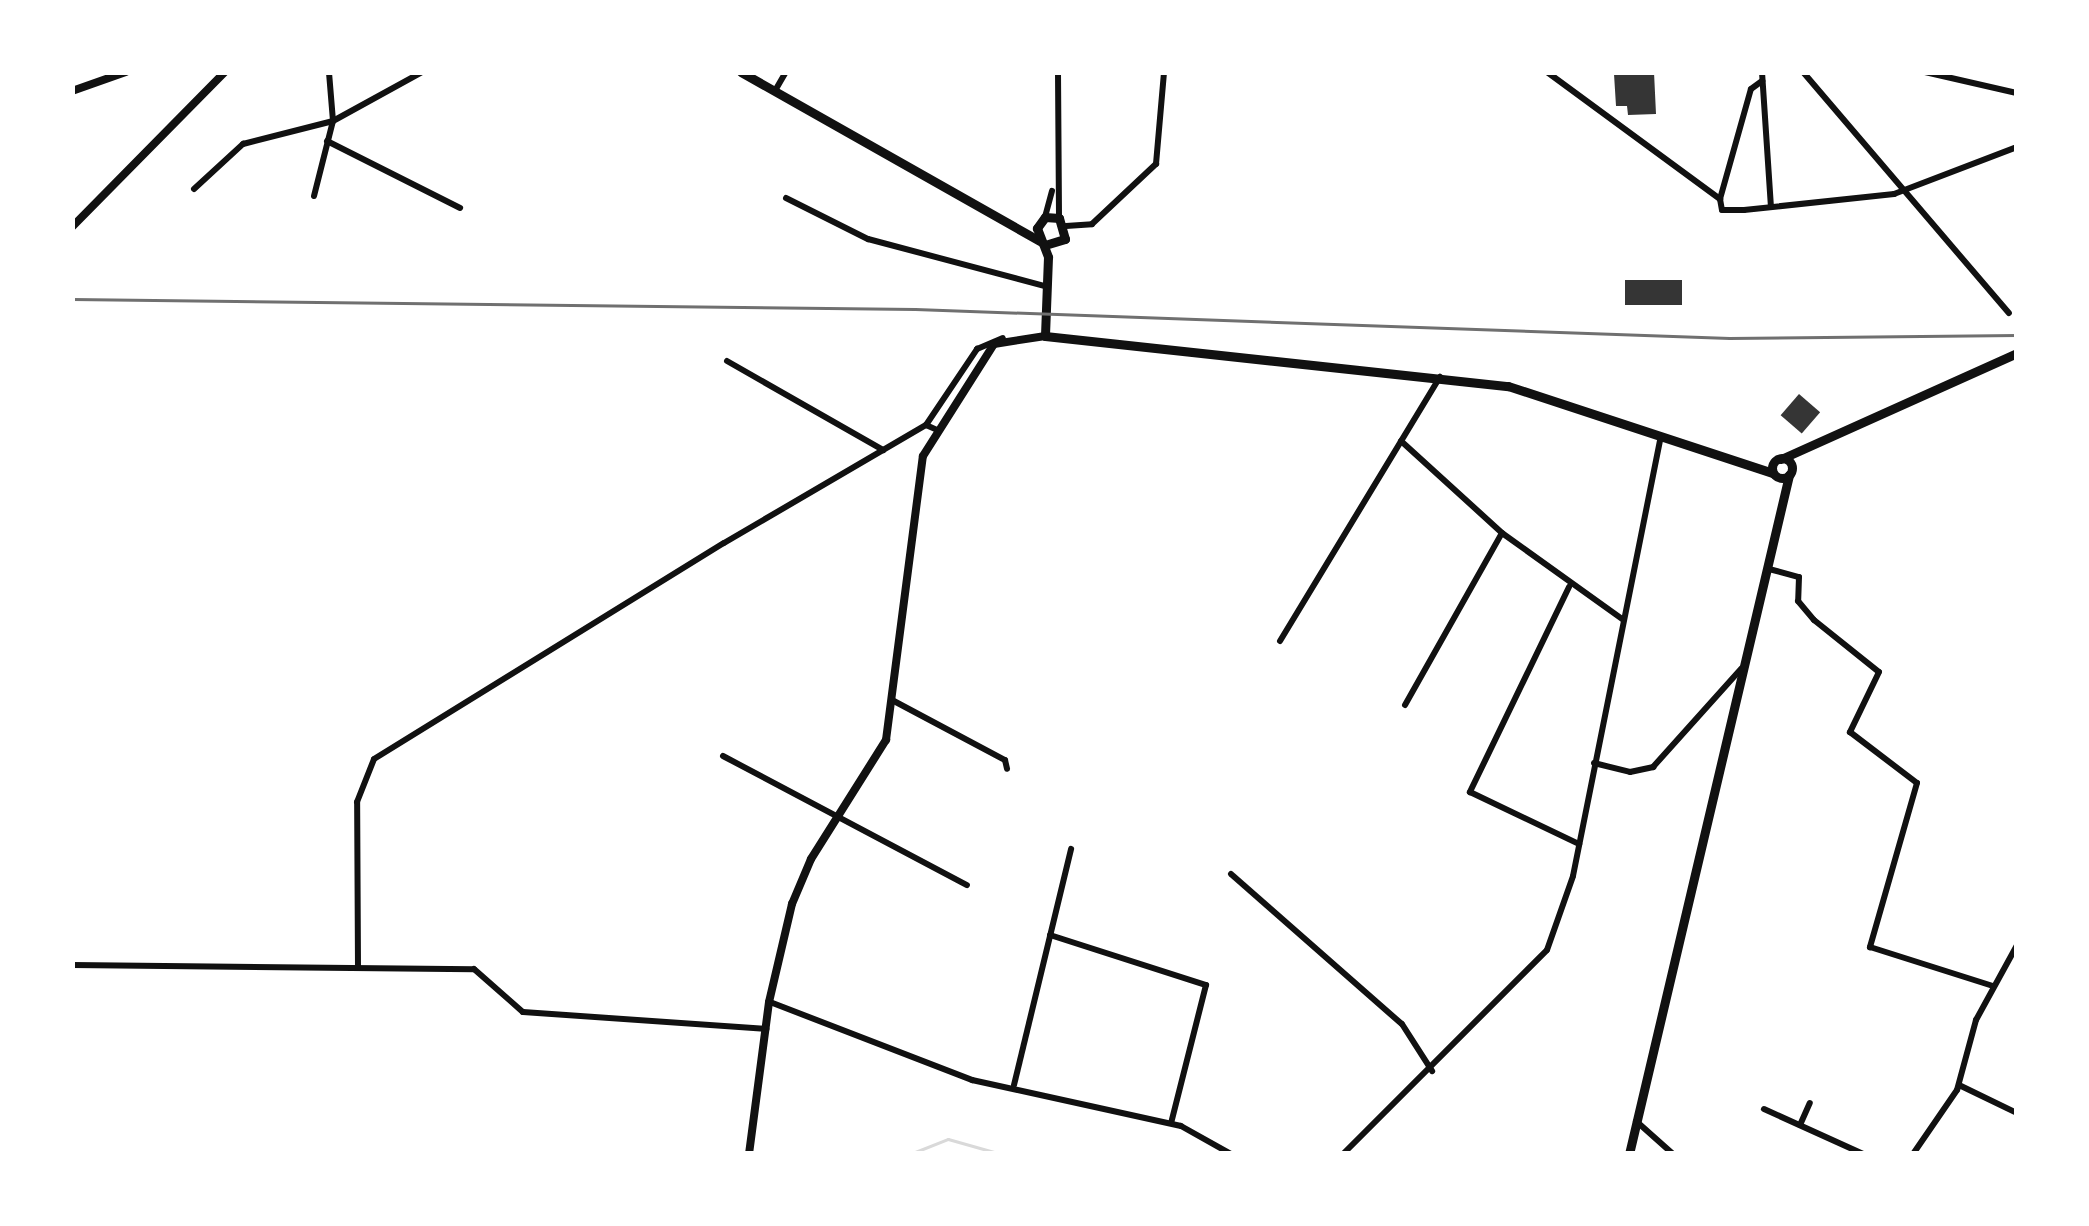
<!DOCTYPE html>
<html>
<head>
<meta charset="utf-8">
<style>
	body { margin:0 }
	#map { position:relative; width:2089px; height:1226px; overflow:hidden; background:#fff; font-family:"Varela Round",sans-serif }
	div>[style] { position:absolute }
	.stream>* { height:3px; margin:-1.5px; padding:0 1.5px; transform-origin:1.5px; border-radius:1.5px; background:#d9d9d9 }
	.building>* { inset:0; background:#353535; transform-origin:0 0 }
	.minor>* { height:6px; margin:-3px; padding:0 3px; transform-origin:3px; border-radius:3px; background:#111 }
	.tertiary>* { height:8px; margin:-4px; padding:0 4px; transform-origin:4px; border-radius:4px; background:#111 }
	.secondary>* { height:8px; margin:-4px; padding:0 4px; transform-origin:4px; border-radius:4px; background:#111 }
	.primary>* { height:9px; margin:-4.5px; padding:0 4.5px; transform-origin:4.5px; border-radius:4.5px; background:#111 }
	.primary>.ring { margin:-4.5px; padding:0; box-sizing:content-box; background:none; border:9px solid #111; border-radius:50% }
	.rail>* { height:3px; margin:-1.5px; padding:0 1.5px; transform-origin:1.5px; border-radius:1.5px; background:#707070 }
	span { translate:-50% -50%; white-space:nowrap; text-align:center; line-height:1.15; -webkit-text-stroke:12px #fff; paint-order:stroke }
	.frame { position:absolute; inset:0; border:75px solid #fff; pointer-events:none }
</style>
</head>
<body>
<div id="map">
	<div class="stream">
		<i style="left:910px;top:1154px;width:41px;rotate:-21.5deg"></i>
		<i style="left:948px;top:1139px;width:55px;rotate:15.8deg"></i>
	</div>
	<div class="building">
		<i style="clip-path:polygon(1654px 72px,1656px 114px,1628px 115px,1627px 106px,1616px 106px,1614px 74px)"></i>
		<i style="left:1625px;top:280px;width:57px;height:25px"></i>
		<i style="left:1799px;top:394px;width:28px;height:28px;rotate:41deg"></i>
	</div>
	<div class="minor">
		<i style="left:1058px;top:72px;width:146px;rotate:89.6deg"></i>
		<i style="left:1547px;top:72px;width:215px;rotate:36.3deg"></i>
		<i style="left:1762px;top:72px;width:134px;rotate:86.2deg"></i>
		<i style="left:1803px;top:72px;width:317px;rotate:49.5deg"></i>
		<i style="left:1925px;top:72px;width:94px;rotate:12.9deg"></i>
		<i style="left:776px;top:89px;width:20px;rotate:-60deg"></i>
		<i style="left:327px;top:141px;width:149px;rotate:26.7deg"></i>
		<i style="left:194px;top:189px;width:67px;rotate:-42.6deg"></i>
		<i style="left:243px;top:144px;width:93px;rotate:-14.3deg"></i>
		<i style="left:333px;top:121px;width:102px;rotate:-28.8deg"></i>
		<i style="left:314px;top:196px;width:77px;rotate:-75.8deg"></i>
		<i style="left:333px;top:121px;width:49px;rotate:-94.7deg"></i>
		<i style="left:786px;top:198px;width:92px;rotate:26.6deg"></i>
		<i style="left:868px;top:239px;width:186px;rotate:14.9deg"></i>
		<i style="left:1720px;top:199px;width:11px;rotate:80deg"></i>
		<i style="left:1722px;top:210px;width:22px"></i>
		<i style="left:1744px;top:210px;width:151px;rotate:-6.1deg"></i>
		<i style="left:1894px;top:194px;width:132px;rotate:-20.9deg"></i>
		<i style="left:1720px;top:199px;width:114px;rotate:-74.3deg"></i>
		<i style="left:1751px;top:89px;width:14px;rotate:-36deg"></i>
		<i style="left:1045px;top:217px;width:27px;rotate:-75deg"></i>
		<i style="left:1066px;top:226px;width:26px;rotate:-4deg"></i>
		<i style="left:1092px;top:224px;width:88px;rotate:-43.2deg"></i>
		<i style="left:1156px;top:164px;width:92px;rotate:-85deg"></i>
		<i style="left:727px;top:361px;width:180px;rotate:29.7deg"></i>
		<i style="left:926px;top:425px;width:92px;rotate:-56.1deg"></i>
		<i style="left:977px;top:349px;width:28px;rotate:-23deg"></i>
		<i style="left:1401px;top:441px;width:137px;rotate:42.3deg"></i>
		<i style="left:1502px;top:533px;width:148px;rotate:35.6deg"></i>
		<i style="left:1769px;top:569px;width:31px;rotate:15deg"></i>
		<i style="left:1799px;top:577px;width:24px;rotate:92deg"></i>
		<i style="left:1798px;top:601px;width:25px;rotate:50deg"></i>
		<i style="left:1814px;top:620px;width:83px;rotate:38.7deg"></i>
		<i style="left:1879px;top:672px;width:67px;rotate:115.8deg"></i>
		<i style="left:1850px;top:732px;width:84px;rotate:37.3deg"></i>
		<i style="left:1917px;top:783px;width:171px;rotate:106deg"></i>
		<i style="left:1870px;top:947px;width:129px;rotate:17.6deg"></i>
		<i style="left:1569px;top:587px;width:228px;rotate:115.8deg"></i>
		<i style="left:1470px;top:792px;width:121px;rotate:25.5deg"></i>
		<i style="left:1280px;top:641px;width:309px;rotate:-58.8deg"></i>
		<i style="left:892px;top:700px;width:128px;rotate:28deg"></i>
		<i style="left:1005px;top:760px;width:9px;rotate:77deg"></i>
		<i style="left:1405px;top:705px;width:197px;rotate:-60.6deg"></i>
		<i style="left:723px;top:756px;width:276px;rotate:27.9deg"></i>
		<i style="left:1594px;top:763px;width:37px;rotate:14deg"></i>
		<i style="left:1630px;top:772px;width:24px;rotate:-12deg"></i>
		<i style="left:1653px;top:767px;width:132px;rotate:-48.1deg"></i>
		<i style="left:1231px;top:874px;width:227px;rotate:41.3deg"></i>
		<i style="left:1402px;top:1024px;width:56px;rotate:57.4deg"></i>
		<i style="left:1050px;top:935px;width:164px;rotate:17.8deg"></i>
		<i style="left:1206px;top:985px;width:142px;rotate:104.2deg"></i>
		<i style="left:72px;top:965px;width:402px;rotate:0.6deg"></i>
		<i style="left:474px;top:969px;width:65px;rotate:41.3deg"></i>
		<i style="left:523px;top:1012px;width:244px;rotate:4deg"></i>
		<i style="left:358px;top:967px;width:165px;rotate:-90.3deg"></i>
		<i style="left:357px;top:802px;width:46px;rotate:-68.4deg"></i>
		<i style="left:374px;top:759px;width:411px;rotate:-31.7deg"></i>
		<i style="left:724px;top:543px;width:234px;rotate:-30.3deg"></i>
		<i style="left:926px;top:425px;width:12px;rotate:24deg"></i>
		<i style="left:770px;top:1002px;width:217px;rotate:21.1deg"></i>
		<i style="left:972px;top:1080px;width:214px;rotate:12.4deg"></i>
		<i style="left:1181px;top:1126px;width:57px;rotate:29.2deg"></i>
		<i style="left:1014px;top:1085px;width:243px;rotate:-76.4deg"></i>
		<i style="left:1959px;top:1085px;width:64px;rotate:25.8deg"></i>
		<i style="left:1764px;top:1109px;width:109px;rotate:24.4deg"></i>
		<i style="left:1636px;top:1121px;width:50px;rotate:41.7deg"></i>
		<i style="left:1800px;top:1125px;width:24px;rotate:-66deg"></i>
		<i style="left:1343px;top:1154px;width:288px;rotate:-45deg"></i>
		<i style="left:1547px;top:950px;width:78px;rotate:-70.6deg"></i>
		<i style="left:1573px;top:876px;width:449px;rotate:-78.7deg"></i>
		<i style="left:1913px;top:1154px;width:78px;rotate:-55.5deg"></i>
		<i style="left:1957px;top:1090px;width:73px;rotate:-74.8deg"></i>
		<i style="left:1976px;top:1020px;width:85px;rotate:-61.3deg"></i>
	</div>
	<div class="tertiary">
		<i style="left:72px;top:227px;width:218px;rotate:-45.4deg"></i>
		<i style="left:749px;top:1154px;width:153px;rotate:-82.5deg"></i>
		<i style="left:769px;top:1002px;width:101px;rotate:-76.8deg"></i>
		<i style="left:792px;top:904px;width:49px;rotate:-67.1deg"></i>
		<i style="left:811px;top:859px;width:141px;rotate:-57.8deg"></i>
		<i style="left:886px;top:740px;width:286px;rotate:-82.6deg"></i>
		<i style="left:923px;top:456px;width:133px;rotate:-57.6deg"></i>
		<i style="left:994px;top:344px;width:52px;rotate:-8.9deg"></i>
	</div>
	<div class="secondary">
		<i style="left:72px;top:91px;width:57px;rotate:-19.4deg"></i>
	</div>
	<div class="primary">
		<i style="left:741px;top:72px;width:345px;rotate:29.5deg"></i>
		<i style="left:1045px;top:245px;width:21px;rotate:-17deg"></i>
		<i style="left:1065px;top:239px;width:22px;rotate:-106deg"></i>
		<i style="left:1059px;top:218px;width:14px;rotate:-176deg"></i>
		<i style="left:1045px;top:217px;width:14px;rotate:126deg"></i>
		<i style="left:1037px;top:228px;width:31px;rotate:69deg"></i>
		<i style="left:1048px;top:257px;width:79px;rotate:92.2deg"></i>
		<i style="left:1045px;top:336px;width:466px;rotate:6.2deg"></i>
		<i style="left:1508px;top:386px;width:279px;rotate:18.2deg"></i>
		<i class="ring" style="left:1772px;top:458px;width:11px;height:11px"></i>
		<i style="left:1781px;top:459px;width:259px;rotate:-24.2deg"></i>
		<i style="left:1629px;top:1154px;width:698px;rotate:-76.74deg"></i>
	</div>
	<div class="rail">
		<i style="left:72px;top:299px;width:843px;rotate:0.68deg"></i>
		<i style="left:915px;top:309px;width:815px;rotate:2.04deg"></i>
		<i style="left:1729px;top:338px;width:288px;rotate:-0.6deg"></i>
	</div>
	<div class="frame"></div>
</div>
</body>
</html>
